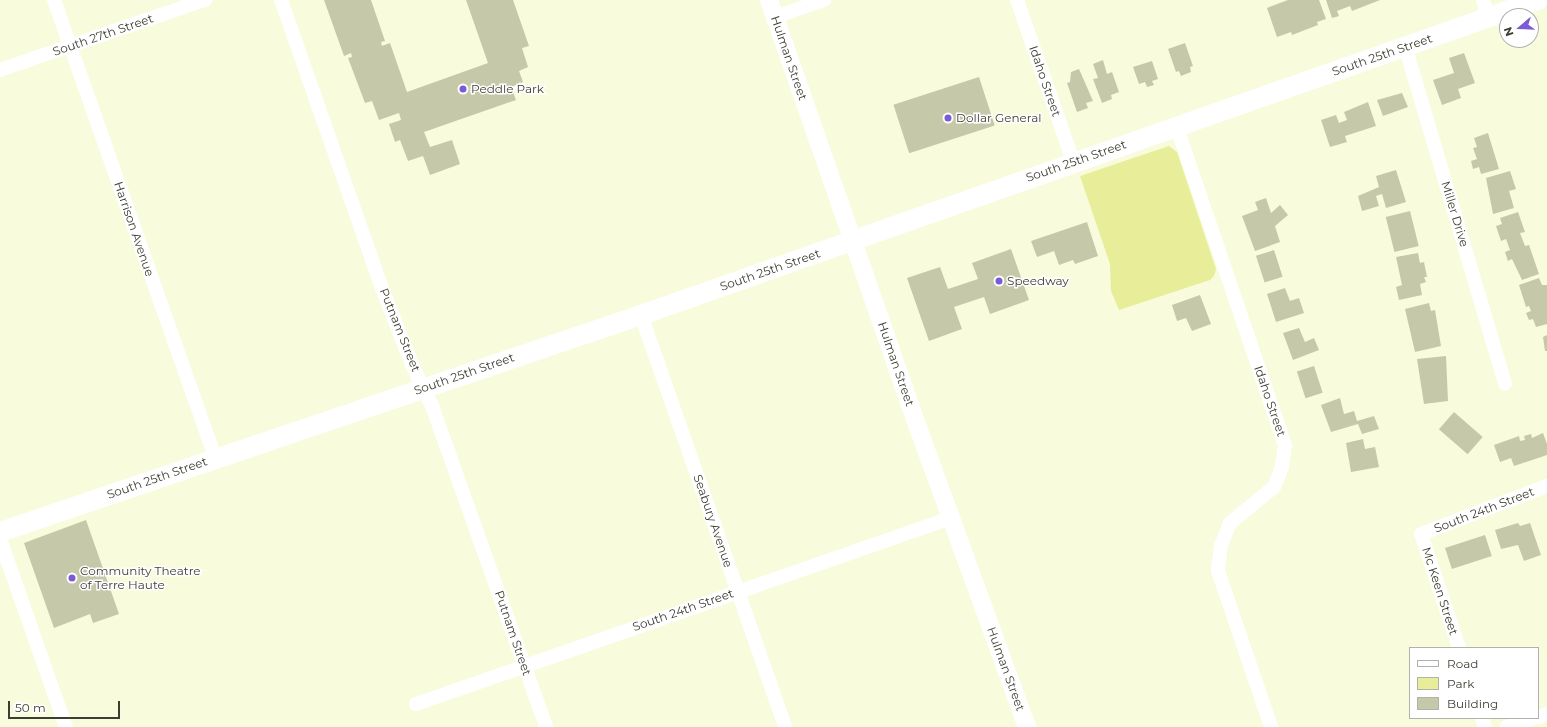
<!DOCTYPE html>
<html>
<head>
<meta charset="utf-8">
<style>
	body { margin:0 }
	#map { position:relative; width:1547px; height:727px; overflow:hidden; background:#f8fbdc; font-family:Montserrat,sans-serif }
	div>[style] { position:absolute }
	.green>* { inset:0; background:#e8ed9a }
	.building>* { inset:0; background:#c6c8aa; transform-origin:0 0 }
	.minor>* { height:14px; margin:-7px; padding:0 7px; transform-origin:7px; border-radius:7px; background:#fff }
	.tertiary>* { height:18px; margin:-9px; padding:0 9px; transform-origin:9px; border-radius:9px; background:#fff }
	.secondary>* { height:20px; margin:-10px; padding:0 10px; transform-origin:10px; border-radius:10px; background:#fff }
	.dots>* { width:11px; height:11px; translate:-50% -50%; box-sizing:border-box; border:2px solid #fff; border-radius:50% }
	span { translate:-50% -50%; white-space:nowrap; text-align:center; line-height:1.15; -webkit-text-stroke:3px #fff; paint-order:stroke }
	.street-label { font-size:12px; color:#3d3e32 }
	.poi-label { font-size:12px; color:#3d3e32 }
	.left { translate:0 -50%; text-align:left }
	.legend { position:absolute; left:1409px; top:647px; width:130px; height:72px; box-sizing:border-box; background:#fff; border:1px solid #b1b2ad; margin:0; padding:5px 7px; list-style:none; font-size:12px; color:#3d3e32 }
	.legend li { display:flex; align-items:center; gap:8px; height:20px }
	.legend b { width:20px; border:1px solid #b1b2ad }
	.north { position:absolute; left:1499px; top:8px; width:40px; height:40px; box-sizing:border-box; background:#fff; border:1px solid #b1b2ad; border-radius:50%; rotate:251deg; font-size:11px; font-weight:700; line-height:16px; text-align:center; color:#3d3e32 }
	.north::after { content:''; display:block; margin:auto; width:14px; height:18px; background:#7a5bd5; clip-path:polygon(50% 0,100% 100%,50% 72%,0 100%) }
	.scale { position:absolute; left:8px; top:701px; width:112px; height:18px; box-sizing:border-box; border:2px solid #3d3e32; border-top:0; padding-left:5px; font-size:12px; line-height:14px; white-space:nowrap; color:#3d3e32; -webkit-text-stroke:3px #fff; paint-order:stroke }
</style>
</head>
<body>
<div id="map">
	<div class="green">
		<i style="clip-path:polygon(1169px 146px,1177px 152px,1216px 269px,1214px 276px,1210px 280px,1119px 310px,1111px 291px,1110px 264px,1080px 176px)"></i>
	</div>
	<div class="building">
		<i style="clip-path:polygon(324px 0,371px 0,385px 41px,381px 42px,382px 46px,390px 43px,407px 92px,488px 63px,466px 0,513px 0,529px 46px,522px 48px,528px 67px,519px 71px,523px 82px,511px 87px,516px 100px,424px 132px,430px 147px,452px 140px,460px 164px,430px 175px,423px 156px,408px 161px,400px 140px,395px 142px,389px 124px,401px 120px,399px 113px,379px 120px,372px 101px,365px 103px,348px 58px,352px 57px,351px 53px,344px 56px)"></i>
		<i style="clip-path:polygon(1288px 0,1319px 0,1326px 19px,1317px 22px,1318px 25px,1292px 35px,1291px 32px,1277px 37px,1267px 8px)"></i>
		<i style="clip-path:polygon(1326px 0,1380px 0,1352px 11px,1350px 6px,1337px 11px,1339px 16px,1332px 18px)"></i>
		<i style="clip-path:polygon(1185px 43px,1193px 66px,1190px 67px,1191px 72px,1181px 76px,1179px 71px,1176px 72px,1168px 49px)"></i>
		<i style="clip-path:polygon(1464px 53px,1475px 83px,1458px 89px,1461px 98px,1442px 105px,1433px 80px,1454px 73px,1449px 58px)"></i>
		<i style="clip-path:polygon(1103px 60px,1107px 74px,1112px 72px,1119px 92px,1111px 95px,1112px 99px,1102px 103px,1093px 79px,1098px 78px,1093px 64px)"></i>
		<i style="clip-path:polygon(1152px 61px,1158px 79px,1152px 81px,1154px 85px,1147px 87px,1145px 82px,1139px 84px,1133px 67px)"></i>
		<i style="clip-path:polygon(1079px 69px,1093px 101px,1086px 103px,1088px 108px,1077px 112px,1067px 83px,1070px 82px,1071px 72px)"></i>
		<i style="left:979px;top:77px;width:51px;height:90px;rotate:72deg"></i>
		<i style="clip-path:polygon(1402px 93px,1408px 107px,1383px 116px,1377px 100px)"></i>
		<i style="clip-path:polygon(1368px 102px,1376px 126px,1345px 136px,1347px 142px,1330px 147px,1321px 120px,1336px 115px,1339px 123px,1347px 120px,1344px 112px)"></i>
		<i style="clip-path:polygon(1488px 133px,1499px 169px,1481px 174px,1479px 167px,1473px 169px,1471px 161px,1477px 159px,1473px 148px,1477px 147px,1474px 138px)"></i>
		<i style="clip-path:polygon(1396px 170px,1406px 202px,1386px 208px,1382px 194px,1376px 196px,1379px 206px,1362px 211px,1358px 196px,1379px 187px,1376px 176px)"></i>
		<i style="clip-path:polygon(1510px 171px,1516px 189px,1509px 191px,1514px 208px,1493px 214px,1486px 178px)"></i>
		<i style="clip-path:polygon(1266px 198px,1271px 213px,1280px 205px,1288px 215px,1275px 226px,1280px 242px,1255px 251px,1242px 216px,1258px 210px,1255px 202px)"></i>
		<i style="left:1410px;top:211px;width:36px;height:25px;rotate:76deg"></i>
		<i style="clip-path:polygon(1518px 212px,1525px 232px,1520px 233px,1525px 246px,1529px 245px,1539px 274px,1522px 280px,1512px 259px,1508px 261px,1505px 252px,1510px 250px,1506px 239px,1501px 241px,1496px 226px,1502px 224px,1500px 218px)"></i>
		<i style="clip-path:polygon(1087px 222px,1098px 256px,1075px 264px,1073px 260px,1059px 265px,1054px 251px,1037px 257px,1031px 241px)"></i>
		<i style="clip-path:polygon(1011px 249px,1029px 300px,990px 314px,984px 297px,954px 307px,962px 329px,929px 341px,907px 278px,940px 267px,948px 289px,978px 279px,972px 263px)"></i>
		<i style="left:1274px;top:250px;width:28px;height:19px;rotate:72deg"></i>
		<i style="clip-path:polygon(1418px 253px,1420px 263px,1424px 262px,1427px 277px,1424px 277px,1426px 282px,1420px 284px,1422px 295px,1399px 300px,1396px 287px,1402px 285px,1396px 257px)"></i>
		<i style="clip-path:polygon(1539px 278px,1542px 285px,1547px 285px,1547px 324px,1536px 327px,1533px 319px,1529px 320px,1526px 313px,1531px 311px,1529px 306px,1526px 307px,1519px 285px)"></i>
		<i style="clip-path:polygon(1285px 288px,1290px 301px,1299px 298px,1304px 313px,1276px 322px,1267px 294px)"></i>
		<i style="clip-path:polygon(1200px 295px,1211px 324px,1192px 331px,1186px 318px,1177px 321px,1172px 305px)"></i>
		<i style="clip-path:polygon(1429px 303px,1431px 311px,1435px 310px,1441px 346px,1415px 352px,1405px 309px)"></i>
		<i style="clip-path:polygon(1299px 328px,1305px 342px,1314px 338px,1319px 350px,1293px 360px,1283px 333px)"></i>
		<i style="clip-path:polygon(1547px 335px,1547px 351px,1545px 351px,1543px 337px)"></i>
		<i style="clip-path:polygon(1446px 356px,1448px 401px,1424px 404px,1417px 359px)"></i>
		<i style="left:1314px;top:366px;width:28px;height:18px;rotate:72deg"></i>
		<i style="clip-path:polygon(1340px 398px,1344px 414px,1354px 411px,1357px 421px,1374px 416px,1379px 429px,1362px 434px,1358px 424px,1331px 432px,1321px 405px)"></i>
		<i style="left:1454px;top:412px;width:38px;height:23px;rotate:41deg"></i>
		<i style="clip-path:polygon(1543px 433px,1547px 444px,1547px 455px,1514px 466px,1511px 458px,1500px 462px,1494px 445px,1519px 436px,1520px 441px,1525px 440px,1524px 436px,1531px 434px,1532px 438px)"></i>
		<i style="clip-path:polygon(1363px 439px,1365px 449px,1375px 447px,1379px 467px,1351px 472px,1346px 443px)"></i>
		<i style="clip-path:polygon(86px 520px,119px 614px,93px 623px,90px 614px,54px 628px,24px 543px)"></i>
		<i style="clip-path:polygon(1518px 523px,1520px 526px,1530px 523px,1541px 555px,1524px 561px,1518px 545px,1501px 549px,1495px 530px)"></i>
		<i style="left:1485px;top:535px;width:22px;height:42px;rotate:72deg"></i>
	</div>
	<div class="minor">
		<i style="left:54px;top:0;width:485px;rotate:70.6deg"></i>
		<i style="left:281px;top:0;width:303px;rotate:70.7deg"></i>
		<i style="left:381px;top:286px;width:87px;rotate:68.4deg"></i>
		<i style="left:413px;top:367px;width:43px;rotate:64deg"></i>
		<i style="left:432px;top:406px;width:341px;rotate:70.4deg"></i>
		<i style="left:1017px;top:0;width:170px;rotate:70.8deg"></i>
		<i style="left:1483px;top:0;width:19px;rotate:72deg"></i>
		<i style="left:775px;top:17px;width:52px;rotate:-19.1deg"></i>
		<i style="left:1405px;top:46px;width:352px;rotate:73.5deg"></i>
		<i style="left:0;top:70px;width:217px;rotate:-18.9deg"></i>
		<i style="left:1177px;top:128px;width:335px;rotate:71.2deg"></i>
		<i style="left:1285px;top:445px;width:22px;rotate:98deg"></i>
		<i style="left:1282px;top:467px;width:22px;rotate:112deg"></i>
		<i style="left:1274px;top:487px;width:57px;rotate:140.7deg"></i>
		<i style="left:1230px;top:523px;width:24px;rotate:112deg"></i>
		<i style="left:1221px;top:545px;width:26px;rotate:97deg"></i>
		<i style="left:1218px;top:571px;width:165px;rotate:71.2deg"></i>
		<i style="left:641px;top:315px;width:436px;rotate:70.7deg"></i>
		<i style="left:0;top:539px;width:199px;rotate:70.7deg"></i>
		<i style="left:1459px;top:648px;width:120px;rotate:-108.4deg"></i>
		<i style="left:1421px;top:534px;width:135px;rotate:-20.9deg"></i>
		<i style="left:416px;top:704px;width:566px;rotate:-19.17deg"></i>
		<i style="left:1538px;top:717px;width:9px;rotate:-18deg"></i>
		<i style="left:1482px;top:718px;width:9px;rotate:72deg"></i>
		<i style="left:1507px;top:727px;width:28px;rotate:-18deg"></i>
	</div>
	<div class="tertiary">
		<i style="left:769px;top:0;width:447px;rotate:70.8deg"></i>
		<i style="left:916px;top:422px;width:325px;rotate:70deg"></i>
	</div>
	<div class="secondary">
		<i style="left:0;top:532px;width:677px;rotate:-18.7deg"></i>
		<i style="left:641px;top:315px;width:951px;rotate:-19.35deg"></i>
	</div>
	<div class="dots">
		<i style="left:463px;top:89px;background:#7a5bd5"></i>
		<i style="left:948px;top:118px;background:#7a5bd5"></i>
		<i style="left:999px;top:281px;background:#7a5bd5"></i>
		<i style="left:72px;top:578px;background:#7a5bd5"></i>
	</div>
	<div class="street-label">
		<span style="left:103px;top:35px;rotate:-19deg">South 27th Street</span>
		<span style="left:1382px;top:55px;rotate:-19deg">South 25th Street</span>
		<span style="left:789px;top:58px;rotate:71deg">Hulman Street</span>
		<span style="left:1045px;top:81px;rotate:71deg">Idaho Street</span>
		<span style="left:1076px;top:161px;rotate:-19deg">South 25th Street</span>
		<span style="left:1455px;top:214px;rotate:73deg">Miller Drive</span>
		<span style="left:134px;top:229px;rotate:71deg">Harrison Avenue</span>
		<span style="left:770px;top:270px;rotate:-19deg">South 25th Street</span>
		<span style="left:400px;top:330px;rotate:68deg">Putnam Street</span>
		<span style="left:896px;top:364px;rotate:71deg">Hulman Street</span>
		<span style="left:464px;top:374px;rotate:-19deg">South 25th Street</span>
		<span style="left:1270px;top:401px;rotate:71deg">Idaho Street</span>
		<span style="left:157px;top:478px;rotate:-19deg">South 25th Street</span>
		<span style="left:1484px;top:510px;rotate:-21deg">South 24th Street</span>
		<span style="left:713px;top:521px;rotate:71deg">Seabury Avenue</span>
		<span style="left:1440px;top:591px;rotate:72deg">Mc Keen Street</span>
		<span style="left:683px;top:610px;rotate:-19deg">South 24th Street</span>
		<span style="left:513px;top:633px;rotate:71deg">Putnam Street</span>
		<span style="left:1006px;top:669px;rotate:70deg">Hulman Street</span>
	</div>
	<div class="poi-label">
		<span class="left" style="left:471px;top:89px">Peddle Park</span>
		<span class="left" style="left:956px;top:118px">Dollar General</span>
		<span class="left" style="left:1007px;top:281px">Speedway</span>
		<span class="left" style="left:80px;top:578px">Community Theatre<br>of Terre Haute</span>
	</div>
	<ul class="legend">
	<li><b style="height:5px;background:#fff"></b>Road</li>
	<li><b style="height:11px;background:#e8ed9a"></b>Park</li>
	<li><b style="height:11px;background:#c6c8aa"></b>Building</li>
	</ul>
	<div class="north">N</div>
	<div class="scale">50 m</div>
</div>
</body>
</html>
